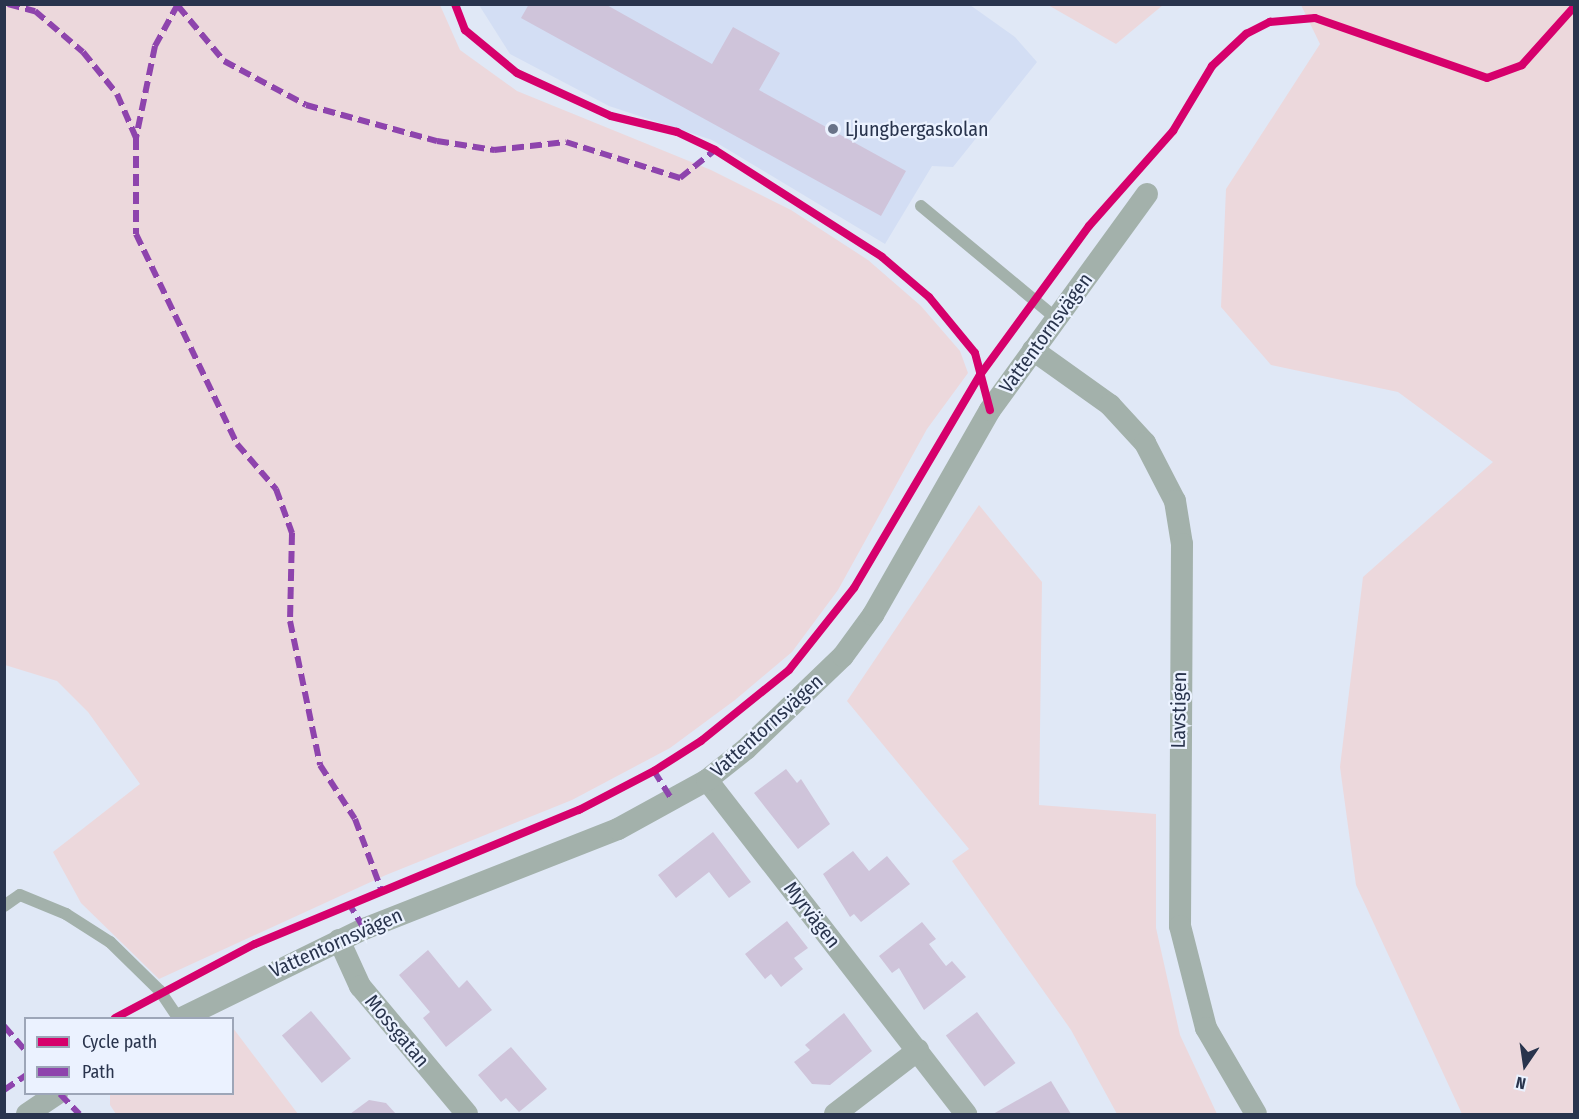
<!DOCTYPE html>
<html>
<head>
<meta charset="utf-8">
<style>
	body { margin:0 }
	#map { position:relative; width:1579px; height:1119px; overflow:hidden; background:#e0e8f6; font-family:"Fira Sans Condensed",sans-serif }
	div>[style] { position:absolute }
	.built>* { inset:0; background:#d3def4 }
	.green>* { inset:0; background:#ecd8dc }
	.building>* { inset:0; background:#cfc4da; transform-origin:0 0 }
	.service>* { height:12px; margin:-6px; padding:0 6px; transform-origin:6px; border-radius:6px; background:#a3b1ab }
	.minor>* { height:22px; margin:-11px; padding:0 11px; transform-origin:11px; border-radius:11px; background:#a3b1ab }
	.quiet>* { height:6px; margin-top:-3px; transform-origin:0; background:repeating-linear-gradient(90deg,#8e44ad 0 12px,transparent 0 18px) }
	.cycleway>* { height:8px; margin:-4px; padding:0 4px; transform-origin:4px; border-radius:4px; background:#d6006c }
	.dots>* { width:16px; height:16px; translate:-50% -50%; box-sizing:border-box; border:3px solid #ebf2ff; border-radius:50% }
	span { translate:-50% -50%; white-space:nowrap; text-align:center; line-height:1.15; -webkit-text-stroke:4.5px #ebf2ff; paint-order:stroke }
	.poi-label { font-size:20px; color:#29344d }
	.left { translate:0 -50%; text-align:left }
	.street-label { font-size:20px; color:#29344d }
	.frame { position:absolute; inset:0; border:6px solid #29344d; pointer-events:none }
	.legend { position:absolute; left:24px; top:1017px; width:210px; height:78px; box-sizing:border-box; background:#ebf2ff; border:2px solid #9da6b8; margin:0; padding:8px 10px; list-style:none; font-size:18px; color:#29344d }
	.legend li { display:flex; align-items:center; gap:12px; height:30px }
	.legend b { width:30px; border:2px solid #9da6b8 }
	.north { position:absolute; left:1495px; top:1035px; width:60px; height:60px; -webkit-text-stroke:4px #ebf2ff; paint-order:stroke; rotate:193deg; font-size:16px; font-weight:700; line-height:24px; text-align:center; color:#29344d }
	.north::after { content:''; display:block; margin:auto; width:21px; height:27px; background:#29344d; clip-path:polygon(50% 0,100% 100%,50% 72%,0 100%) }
</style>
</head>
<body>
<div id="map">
	<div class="built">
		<i style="clip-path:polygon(479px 5px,970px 5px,1015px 37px,1037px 62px,953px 167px,932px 166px,885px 244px,712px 140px,609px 106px,510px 54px)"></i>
	</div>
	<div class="green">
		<i style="clip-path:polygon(4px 5px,440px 5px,460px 50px,517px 91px,711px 170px,791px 210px,868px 260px,921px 306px,960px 351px,968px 373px,927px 429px,838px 590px,792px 652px,735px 700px,670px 748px,572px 800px,386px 875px,159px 979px,81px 903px,53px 852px,140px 784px,88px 712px,57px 681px,5px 665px)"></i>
		<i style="clip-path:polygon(1048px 5px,1163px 5px,1116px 44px)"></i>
		<i style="clip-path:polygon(1301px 5px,1574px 5px,1574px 1114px,1462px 1114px,1356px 885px,1340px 767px,1363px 577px,1493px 462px,1398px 392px,1271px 365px,1221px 307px,1226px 189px,1320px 44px)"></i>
		<i style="clip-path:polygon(979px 505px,1042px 582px,1039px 805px,1156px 814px,1156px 928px,1180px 1035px,1217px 1114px,1117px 1114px,1071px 1030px,952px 861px,969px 849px,847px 701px)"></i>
		<i style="clip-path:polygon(233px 1028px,298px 1114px,116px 1114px,110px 1105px,110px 1094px,232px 1094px)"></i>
	</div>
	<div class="building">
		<i style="clip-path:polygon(529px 4px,605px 4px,712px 64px,733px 27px,780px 53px,759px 90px,906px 171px,881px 216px,521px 18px)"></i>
		<i style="clip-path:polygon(786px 769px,797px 783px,801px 779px,830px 824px,798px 849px,754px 793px)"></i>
		<i style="clip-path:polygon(713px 832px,751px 882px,729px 898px,709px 872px,676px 898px,658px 875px)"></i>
		<i style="clip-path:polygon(853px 851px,869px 871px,887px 856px,910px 884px,861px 922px,854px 914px,850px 917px,823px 874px)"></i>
		<i style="clip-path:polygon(787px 921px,808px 948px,794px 958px,803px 969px,781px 987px,771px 974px,765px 979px,745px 954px)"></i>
		<i style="clip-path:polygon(922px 922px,936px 939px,929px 944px,946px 966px,952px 961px,966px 977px,924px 1010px,899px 968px,892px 973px,879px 956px)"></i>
		<i style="clip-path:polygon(428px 950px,459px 988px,467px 980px,492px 1010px,446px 1047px,423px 1018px,430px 1012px,399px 975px)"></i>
		<i style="left:311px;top:1011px;width:62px;height:38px;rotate:50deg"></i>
		<i style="left:977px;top:1012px;width:64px;height:39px;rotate:53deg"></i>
		<i style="clip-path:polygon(844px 1013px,872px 1051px,830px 1085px,812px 1084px,794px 1062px,810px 1050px,805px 1045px)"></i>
		<i style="clip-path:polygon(511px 1047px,547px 1089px,519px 1112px,506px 1098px,501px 1102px,478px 1075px)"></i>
		<i style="clip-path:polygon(1051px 1081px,1071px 1114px,993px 1114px)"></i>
		<i style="clip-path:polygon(369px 1100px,386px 1103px,396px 1114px,350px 1114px)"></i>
	</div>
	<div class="service">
		<i style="left:921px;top:206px;width:175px;rotate:39.7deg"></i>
		<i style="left:4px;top:906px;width:19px;rotate:-35deg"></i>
		<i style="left:20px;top:895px;width:50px;rotate:22.4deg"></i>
		<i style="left:66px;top:914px;width:52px;rotate:32.5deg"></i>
		<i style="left:110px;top:942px;width:70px;rotate:44.4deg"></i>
		<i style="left:160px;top:991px;width:32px;rotate:56deg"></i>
	</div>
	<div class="minor">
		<i style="left:1033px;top:350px;width:95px;rotate:35.5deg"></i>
		<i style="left:1110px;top:405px;width:52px;rotate:47.4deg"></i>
		<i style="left:1145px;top:443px;width:65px;rotate:62.7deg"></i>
		<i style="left:1175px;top:501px;width:44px;rotate:80.8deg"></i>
		<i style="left:1182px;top:544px;width:382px;rotate:90.3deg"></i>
		<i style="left:1180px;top:926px;width:105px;rotate:75.7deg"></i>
		<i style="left:1206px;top:1028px;width:99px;rotate:59.8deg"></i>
		<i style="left:707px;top:780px;width:423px;rotate:52.2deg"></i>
		<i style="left:339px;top:940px;width:51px;rotate:65.5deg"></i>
		<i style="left:360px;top:986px;width:167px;rotate:50.1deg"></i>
		<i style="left:182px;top:1018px;width:203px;rotate:-26.1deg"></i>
		<i style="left:364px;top:929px;width:273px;rotate:-21.5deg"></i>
		<i style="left:618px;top:829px;width:102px;rotate:-28.8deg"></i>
		<i style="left:707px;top:780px;width:50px;rotate:-38.5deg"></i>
		<i style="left:746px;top:749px;width:134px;rotate:-43.8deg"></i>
		<i style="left:843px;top:656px;width:51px;rotate:-53.8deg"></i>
		<i style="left:873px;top:615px;width:236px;rotate:-60.3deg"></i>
		<i style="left:990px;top:410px;width:267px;rotate:-54deg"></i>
		<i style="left:27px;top:1114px;width:36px;rotate:-34deg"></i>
		<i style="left:835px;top:1114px;width:105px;rotate:-37.6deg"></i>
	</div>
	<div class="quiet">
		<i style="left:8px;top:4px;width:28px;rotate:15deg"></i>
		<i style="left:35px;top:11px;width:63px;rotate:40.5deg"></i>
		<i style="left:83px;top:52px;width:54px;rotate:51deg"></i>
		<i style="left:117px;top:94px;width:48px;rotate:66.6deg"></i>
		<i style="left:178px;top:4px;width:48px;rotate:118.7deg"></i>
		<i style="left:155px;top:46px;width:94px;rotate:101.7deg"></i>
		<i style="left:136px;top:138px;width:96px;rotate:90deg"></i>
		<i style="left:136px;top:234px;width:233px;rotate:64.3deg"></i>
		<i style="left:237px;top:444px;width:60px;rotate:49.1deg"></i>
		<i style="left:276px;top:489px;width:47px;rotate:70deg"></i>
		<i style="left:292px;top:533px;width:88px;rotate:91.3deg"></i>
		<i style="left:290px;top:621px;width:147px;rotate:78.2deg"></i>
		<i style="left:320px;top:765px;width:64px;rotate:57.1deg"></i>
		<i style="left:355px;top:819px;width:75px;rotate:69.6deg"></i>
		<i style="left:178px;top:6px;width:72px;rotate:50.1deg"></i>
		<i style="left:224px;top:61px;width:93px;rotate:28.2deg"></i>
		<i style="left:306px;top:105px;width:136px;rotate:15.4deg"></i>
		<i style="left:437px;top:141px;width:58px;rotate:9deg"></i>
		<i style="left:494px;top:150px;width:72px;rotate:-6.3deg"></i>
		<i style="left:566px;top:142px;width:120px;rotate:17.5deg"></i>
		<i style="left:680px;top:178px;width:45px;rotate:-38.7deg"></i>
		<i style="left:654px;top:771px;width:34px;rotate:58deg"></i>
		<i style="left:348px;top:902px;width:31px;rotate:59deg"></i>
		<i style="left:4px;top:1026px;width:33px;rotate:49deg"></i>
		<i style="left:4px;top:1090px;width:27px;rotate:-34deg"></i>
		<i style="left:60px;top:1094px;width:28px;rotate:46deg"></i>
	</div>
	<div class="cycleway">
		<i style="left:455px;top:4px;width:28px;rotate:69deg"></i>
		<i style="left:465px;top:30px;width:67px;rotate:39.6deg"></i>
		<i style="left:517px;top:73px;width:103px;rotate:24.6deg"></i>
		<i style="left:611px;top:116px;width:68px;rotate:13.6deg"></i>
		<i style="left:677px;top:132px;width:42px;rotate:25.3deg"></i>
		<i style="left:715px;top:150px;width:198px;rotate:32.6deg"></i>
		<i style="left:882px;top:257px;width:62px;rotate:40.4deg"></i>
		<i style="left:929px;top:297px;width:72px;rotate:50.6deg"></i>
		<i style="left:975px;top:353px;width:59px;rotate:75.3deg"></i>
		<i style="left:115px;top:1018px;width:158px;rotate:-27.9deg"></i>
		<i style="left:255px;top:944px;width:351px;rotate:-22.5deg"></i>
		<i style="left:579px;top:810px;width:85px;rotate:-27.5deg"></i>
		<i style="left:654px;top:771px;width:56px;rotate:-32.6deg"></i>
		<i style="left:701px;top:741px;width:113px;rotate:-38.9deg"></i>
		<i style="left:789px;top:670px;width:105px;rotate:-51.6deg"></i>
		<i style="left:854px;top:588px;width:247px;rotate:-59.4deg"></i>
		<i style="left:980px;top:375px;width:185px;rotate:-53.8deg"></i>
		<i style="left:1089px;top:226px;width:127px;rotate:-48.5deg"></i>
		<i style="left:1173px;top:131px;width:76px;rotate:-59deg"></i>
		<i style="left:1212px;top:66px;width:47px;rotate:-43.3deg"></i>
		<i style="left:1246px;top:34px;width:27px;rotate:-27deg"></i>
		<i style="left:1270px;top:22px;width:45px;rotate:-5.1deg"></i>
		<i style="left:1315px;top:18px;width:182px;rotate:19.2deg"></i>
		<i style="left:1487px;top:78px;width:37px;rotate:-20deg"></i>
		<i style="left:1522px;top:65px;width:78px;rotate:-48.1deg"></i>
	</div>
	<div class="dots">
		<i style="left:833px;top:129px;background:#697388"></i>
	</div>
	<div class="poi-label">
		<span class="left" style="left:845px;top:129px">Ljungbergaskolan</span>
	</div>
	<div class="street-label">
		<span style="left:1046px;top:333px;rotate:-54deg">Vattentornsvägen</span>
		<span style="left:1179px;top:710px;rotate:-89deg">Lavstigen</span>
		<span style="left:767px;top:726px;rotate:-42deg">Vattentornsvägen</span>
		<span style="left:812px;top:915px;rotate:52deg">Myrvägen</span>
		<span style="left:336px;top:943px;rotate:-24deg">Vattentornsvägen</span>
		<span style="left:397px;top:1031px;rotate:50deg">Mossgatan</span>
	</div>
	<div class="frame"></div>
	<ul class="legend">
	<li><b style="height:8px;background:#d6006c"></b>Cycle path</li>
	<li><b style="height:8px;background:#8e44ad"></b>Path</li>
	</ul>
	<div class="north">N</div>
</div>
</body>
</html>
